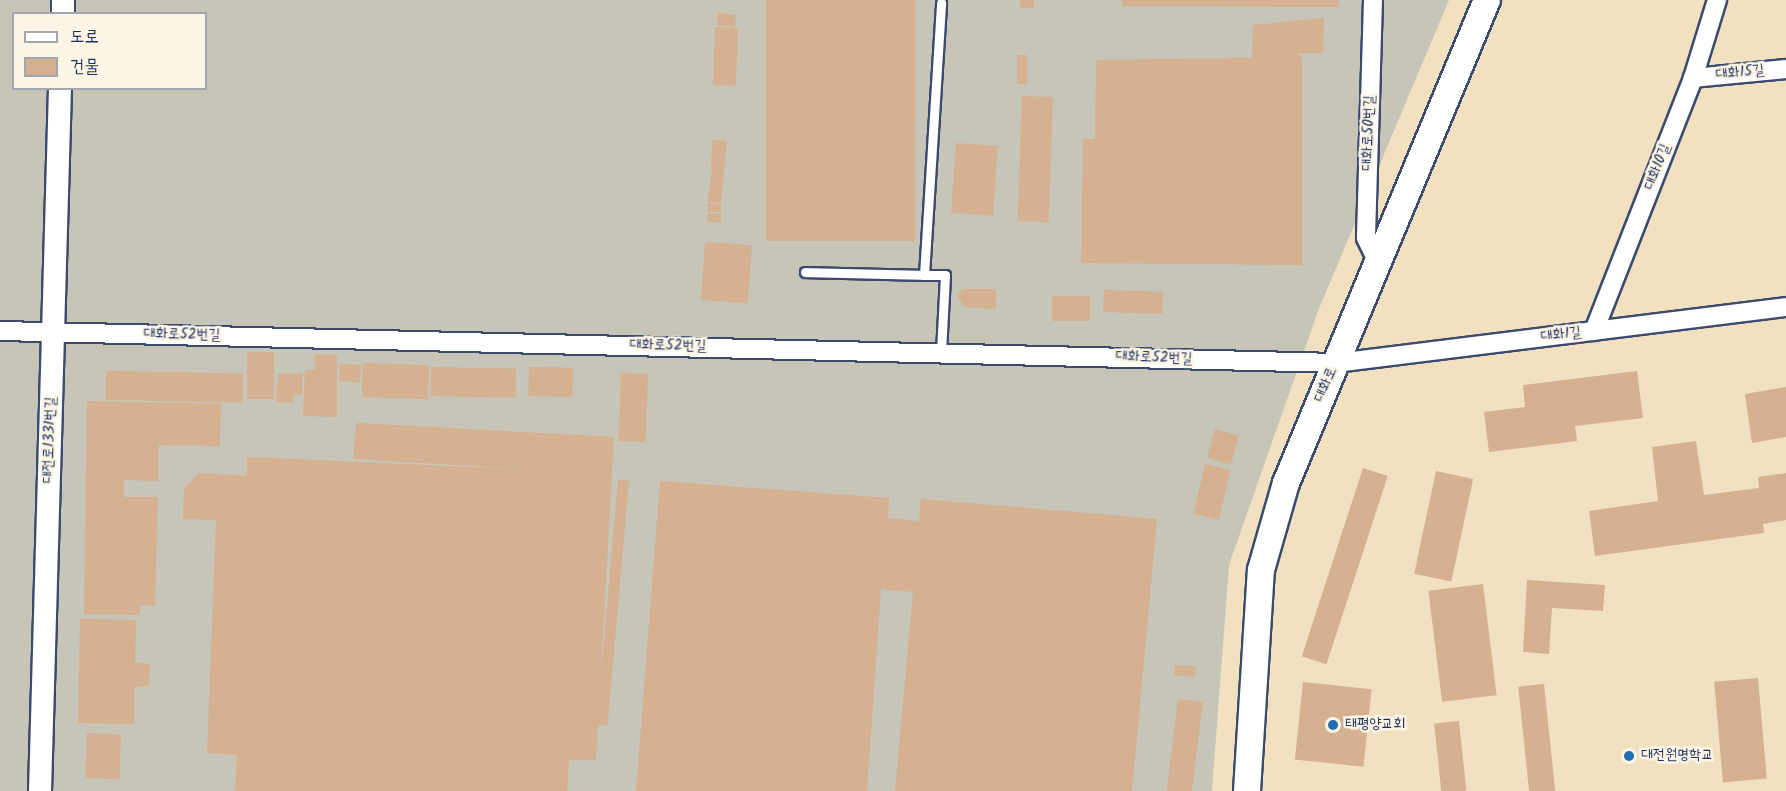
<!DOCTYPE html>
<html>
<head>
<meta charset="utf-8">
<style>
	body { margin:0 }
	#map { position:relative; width:1786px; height:791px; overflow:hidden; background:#f1e1c1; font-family:Kalam,"Poor Story",sans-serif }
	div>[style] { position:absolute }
	.industrial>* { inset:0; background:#c6c5b8 }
	.building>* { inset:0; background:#d5b091; transform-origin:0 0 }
	.roads { filter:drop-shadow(2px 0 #3b4a6d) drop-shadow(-2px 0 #3b4a6d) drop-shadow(0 2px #3b4a6d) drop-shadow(0 -2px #3b4a6d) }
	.service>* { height:9px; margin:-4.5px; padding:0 4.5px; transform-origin:4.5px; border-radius:4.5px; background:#fff }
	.minor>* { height:18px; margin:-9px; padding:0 9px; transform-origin:9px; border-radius:9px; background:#fff }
	.tertiary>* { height:22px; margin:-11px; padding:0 11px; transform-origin:11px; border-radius:11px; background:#fff }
	.secondary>* { height:26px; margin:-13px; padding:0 13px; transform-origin:13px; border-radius:13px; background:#fff }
	.dots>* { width:16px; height:16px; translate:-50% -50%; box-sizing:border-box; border:3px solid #fcf5e5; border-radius:50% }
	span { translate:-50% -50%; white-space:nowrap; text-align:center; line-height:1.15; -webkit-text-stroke:5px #fcf5e5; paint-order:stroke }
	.street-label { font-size:15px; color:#1b2f5e }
	.poi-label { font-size:15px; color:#1b2f5e }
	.left { translate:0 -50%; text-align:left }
	.legend { position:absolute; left:12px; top:12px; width:195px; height:78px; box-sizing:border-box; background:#fcf5e5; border:2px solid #a2a6af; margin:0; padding:8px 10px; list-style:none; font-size:18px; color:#1b2f5e }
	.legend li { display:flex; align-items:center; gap:12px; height:30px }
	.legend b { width:30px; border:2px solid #a2a6af }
</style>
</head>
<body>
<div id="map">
	<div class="industrial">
		<i style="clip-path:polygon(evenodd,0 0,1449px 0,1318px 311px,1229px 565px,1212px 791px,0 791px,0 0,14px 14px,206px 14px,206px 88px,14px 88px,14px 14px)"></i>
	</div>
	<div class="building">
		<i style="left:766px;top:0;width:149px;height:241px"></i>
		<i style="left:1020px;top:0;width:14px;height:8px"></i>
		<i style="clip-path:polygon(1122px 0,1339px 0,1339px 7px,1122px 6px)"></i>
		<i style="left:718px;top:13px;width:18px;height:12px;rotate:6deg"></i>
		<i style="clip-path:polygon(1324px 18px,1323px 53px,1297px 53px,1302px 58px,1302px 265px,1081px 263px,1083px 139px,1095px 139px,1096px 60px,1252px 58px,1253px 25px)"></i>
		<i style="left:715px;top:27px;width:23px;height:58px;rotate:2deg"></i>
		<i style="left:1017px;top:55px;width:10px;height:29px"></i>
		<i style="left:1022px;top:96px;width:31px;height:125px;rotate:2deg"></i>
		<i style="clip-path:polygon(712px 140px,727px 141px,721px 203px,707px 202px,712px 173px,720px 174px,711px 172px)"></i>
		<i style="left:956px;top:143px;width:42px;height:70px;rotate:4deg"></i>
		<i style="clip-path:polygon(708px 203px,721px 204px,721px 212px,707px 212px)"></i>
		<i style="clip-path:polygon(708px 213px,721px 214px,721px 222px,707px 222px)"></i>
		<i style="left:705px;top:242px;width:47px;height:58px;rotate:4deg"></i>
		<i style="clip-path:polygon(962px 289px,996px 289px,996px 309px,965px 307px,957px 297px)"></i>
		<i style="left:1104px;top:290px;width:59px;height:22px;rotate:2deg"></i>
		<i style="left:1052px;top:296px;width:38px;height:25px"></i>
		<i style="left:247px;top:352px;width:27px;height:47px"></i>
		<i style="clip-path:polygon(315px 354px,337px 355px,337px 417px,303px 416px,305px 370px,315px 370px)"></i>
		<i style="left:363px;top:363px;width:66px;height:34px;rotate:2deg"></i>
		<i style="left:340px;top:364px;width:21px;height:17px;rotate:3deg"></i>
		<i style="left:431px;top:367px;width:85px;height:29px;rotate:1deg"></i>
		<i style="left:529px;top:367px;width:44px;height:29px;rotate:1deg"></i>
		<i style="left:106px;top:371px;width:137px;height:29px;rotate:1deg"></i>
		<i style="clip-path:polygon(1637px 371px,1643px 418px,1575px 426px,1577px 441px,1489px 452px,1484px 412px,1525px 407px,1523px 385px)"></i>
		<i style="clip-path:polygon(303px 373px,302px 395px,293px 395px,293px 403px,276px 402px,278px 374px)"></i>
		<i style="left:621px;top:373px;width:27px;height:68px;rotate:2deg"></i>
		<i style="clip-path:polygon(1786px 387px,1786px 437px,1752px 443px,1745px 394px)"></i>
		<i style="clip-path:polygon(87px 401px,221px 404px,220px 446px,159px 445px,158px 481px,124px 480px,124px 497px,158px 497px,155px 606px,140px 605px,140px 615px,84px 614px)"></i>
		<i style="clip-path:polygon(356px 423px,614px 437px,596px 760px,569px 760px,567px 791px,235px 791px,237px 755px,207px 753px,216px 520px,183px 519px,184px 490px,198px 473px,247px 476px,247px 457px,541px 470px,353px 459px)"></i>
		<i style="left:1215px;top:429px;width:25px;height:30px;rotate:16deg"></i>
		<i style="clip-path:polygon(1696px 441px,1704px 495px,1759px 488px,1758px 477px,1786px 473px,1786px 520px,1763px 524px,1764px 533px,1595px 556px,1589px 511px,1658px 501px,1652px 447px)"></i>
		<i style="left:1205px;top:464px;width:26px;height:51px;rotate:13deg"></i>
		<i style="left:1363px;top:468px;width:26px;height:198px;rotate:18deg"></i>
		<i style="left:1436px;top:471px;width:38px;height:105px;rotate:12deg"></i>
		<i style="left:618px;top:480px;width:11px;height:246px;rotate:5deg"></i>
		<i style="clip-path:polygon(660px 481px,889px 498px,888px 518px,919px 521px,921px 499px,1157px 519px,1132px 791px,895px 791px,913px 592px,881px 589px,867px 791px,636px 791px)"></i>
		<i style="clip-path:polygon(1527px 580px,1605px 585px,1603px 611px,1552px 608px,1549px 654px,1523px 652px)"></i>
		<i style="left:1483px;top:584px;width:112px;height:55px;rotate:83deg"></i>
		<i style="clip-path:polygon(80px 619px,136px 620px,135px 663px,150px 664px,149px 686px,135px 686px,134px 724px,78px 723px)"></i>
		<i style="left:1175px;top:665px;width:21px;height:10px;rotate:5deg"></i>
		<i style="left:1758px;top:678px;width:101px;height:44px;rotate:85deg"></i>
		<i style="left:1303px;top:682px;width:69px;height:78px;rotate:6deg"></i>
		<i style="left:1544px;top:684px;width:108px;height:26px;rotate:84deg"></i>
		<i style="left:1178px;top:699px;width:25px;height:92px;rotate:7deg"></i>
		<i style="left:1459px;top:721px;width:70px;height:25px;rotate:84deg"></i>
		<i style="left:87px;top:733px;width:34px;height:45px;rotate:2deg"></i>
	</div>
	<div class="roads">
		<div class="service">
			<i style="left:805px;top:272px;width:119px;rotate:1.4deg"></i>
			<i style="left:941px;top:352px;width:77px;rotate:-87deg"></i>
			<i style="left:945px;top:275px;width:21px;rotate:180deg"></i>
			<i style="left:924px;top:275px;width:273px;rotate:-86.4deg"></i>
		</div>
		<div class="minor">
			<i style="left:1373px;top:0;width:238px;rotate:91.7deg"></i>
			<i style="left:1366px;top:238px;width:28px;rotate:64deg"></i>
			<i style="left:1693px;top:78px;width:93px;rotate:-5.5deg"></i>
			<i style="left:0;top:331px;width:1336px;rotate:1.37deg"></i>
			<i style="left:1336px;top:363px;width:453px;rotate:-7.1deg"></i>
			<i style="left:1594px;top:331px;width:272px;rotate:-68.6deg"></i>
			<i style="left:1693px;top:78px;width:82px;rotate:-72.9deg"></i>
		</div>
		<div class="tertiary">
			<i style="left:63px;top:14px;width:14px;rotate:-90deg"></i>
			<i style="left:40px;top:791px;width:703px;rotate:-88.37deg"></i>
		</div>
		<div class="secondary">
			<i style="left:1247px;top:791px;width:221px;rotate:-86.4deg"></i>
			<i style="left:1261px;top:570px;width:91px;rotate:-74deg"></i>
			<i style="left:1286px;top:483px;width:523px;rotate:-67.41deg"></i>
		</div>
	</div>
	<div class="dots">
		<i style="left:1333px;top:725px;background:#1f6fb2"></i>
		<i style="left:1629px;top:756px;background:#1f6fb2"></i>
	</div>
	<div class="street-label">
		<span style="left:1740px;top:73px;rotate:-6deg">대화15길</span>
		<span style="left:1369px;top:133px;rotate:-88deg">대화로50번길</span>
		<span style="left:1658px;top:167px;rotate:-69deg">대화10길</span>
		<span style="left:182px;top:335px;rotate:1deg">대화로52번길</span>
		<span style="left:1561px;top:335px;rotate:-7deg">대화1길</span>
		<span style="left:668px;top:346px;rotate:1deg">대화로52번길</span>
		<span style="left:1154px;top:358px;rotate:2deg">대화로52번길</span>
		<span style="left:1326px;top:385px;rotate:-67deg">대화로</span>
		<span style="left:50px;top:440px;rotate:-88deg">대전로1331번길</span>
	</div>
	<div class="poi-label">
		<span class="left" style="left:1345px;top:725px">태평양교회</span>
		<span class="left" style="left:1641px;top:756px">대전원명학교</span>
	</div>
	<ul class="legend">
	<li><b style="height:8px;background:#fff"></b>도로</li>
	<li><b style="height:16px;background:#d5b091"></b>건물</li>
	</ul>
</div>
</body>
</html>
